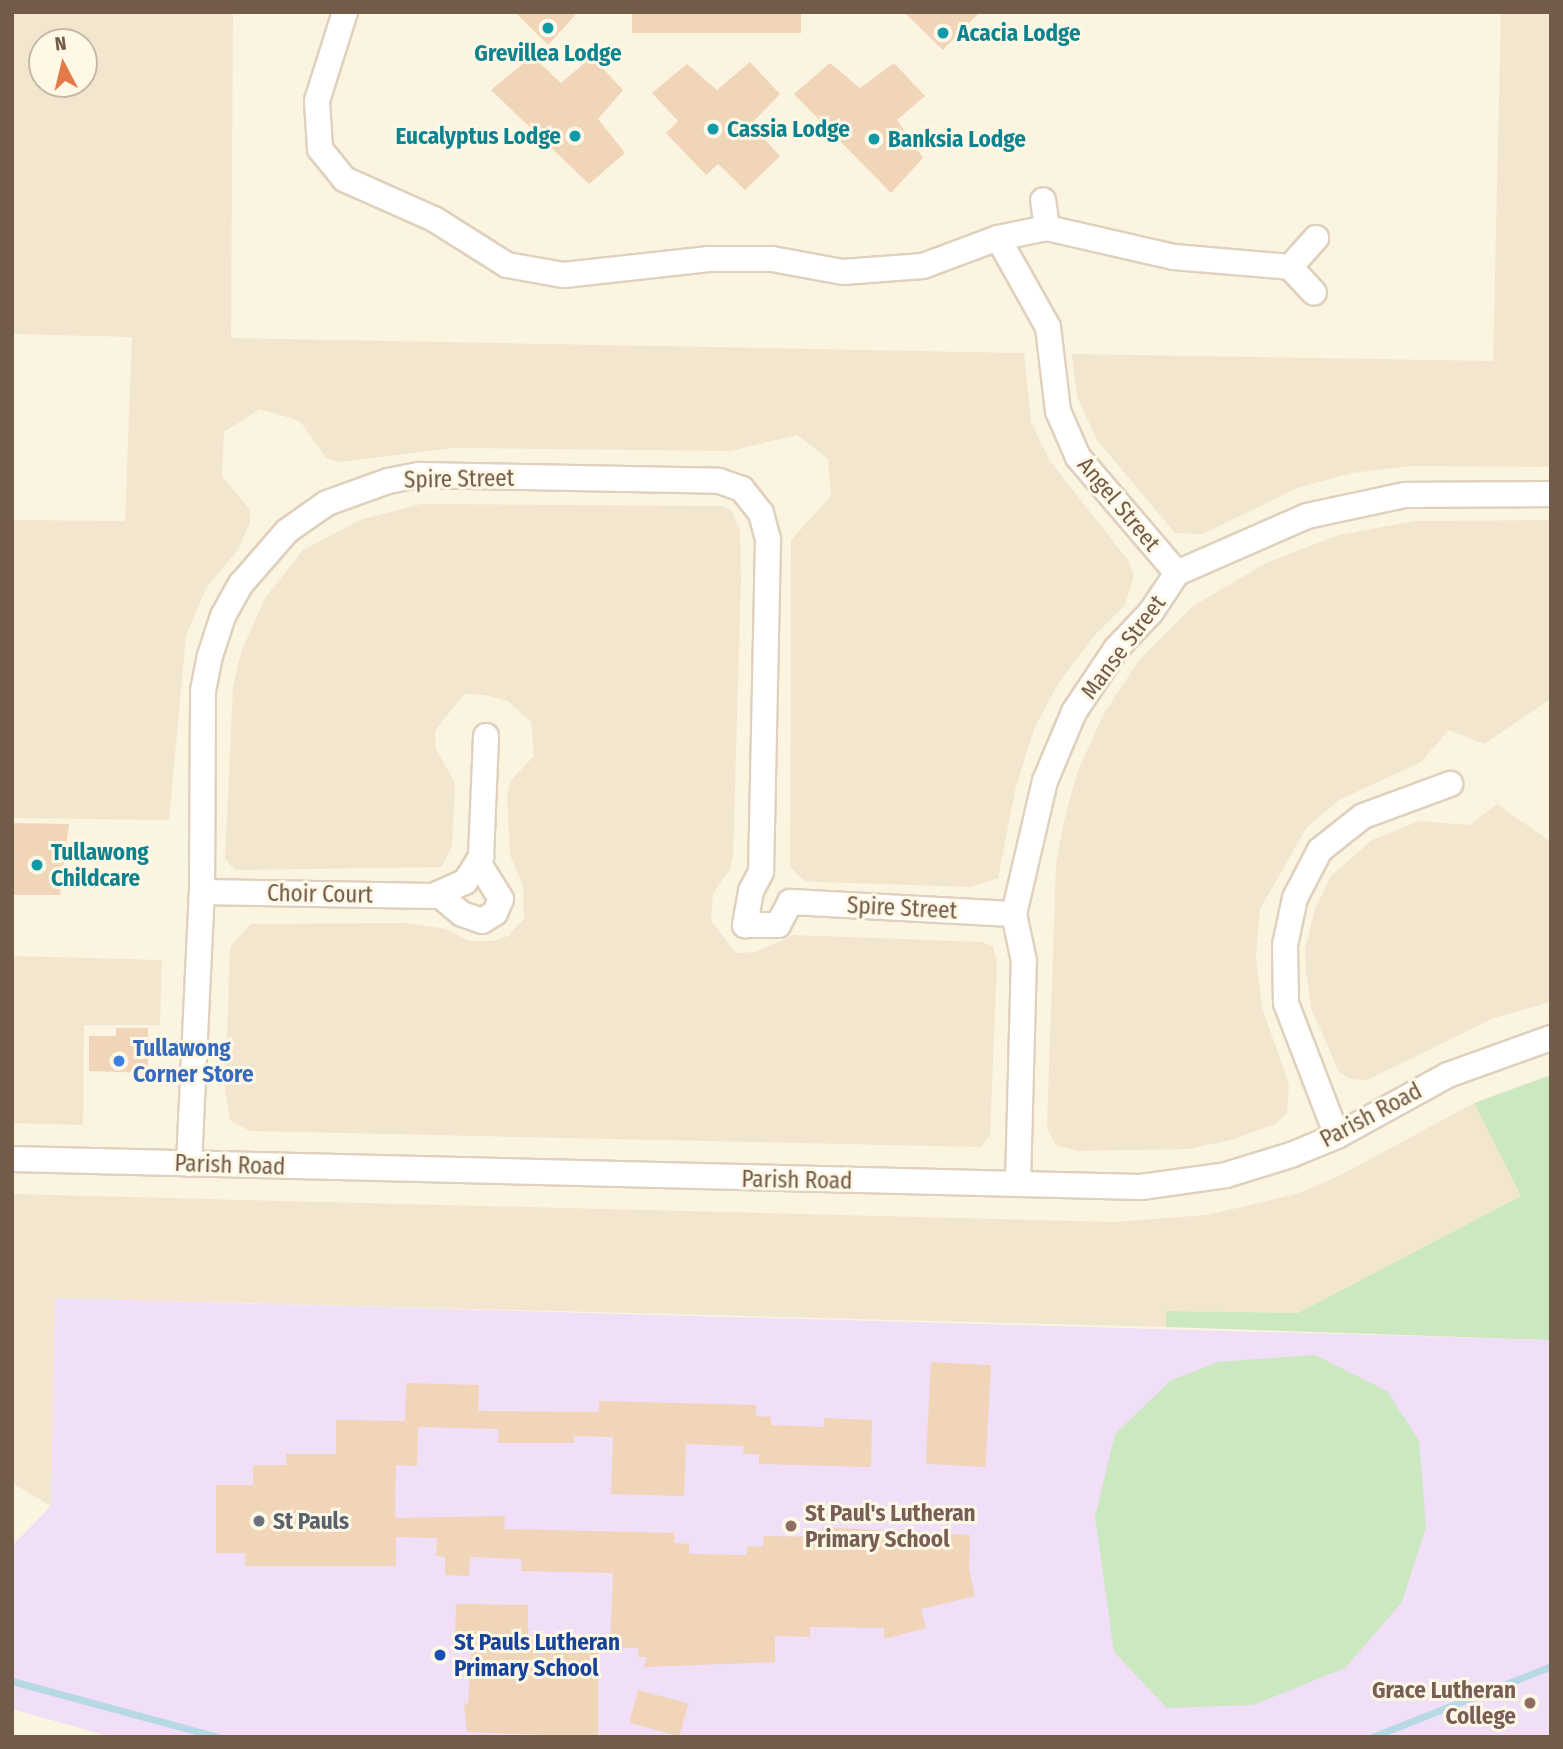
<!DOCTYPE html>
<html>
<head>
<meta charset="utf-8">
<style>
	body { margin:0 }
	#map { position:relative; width:1563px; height:1749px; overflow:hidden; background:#fbf4e1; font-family:"Fira Sans Condensed",sans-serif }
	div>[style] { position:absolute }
	.residential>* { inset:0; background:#f3e6cf }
	.education>* { inset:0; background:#f1def7 }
	.green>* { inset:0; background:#cce8c0 }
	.stream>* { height:7px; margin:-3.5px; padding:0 3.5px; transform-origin:3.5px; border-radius:3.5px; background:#b6d9e4 }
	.building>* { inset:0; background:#f0d5b9; transform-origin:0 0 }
	.roads { filter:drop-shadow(2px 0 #dfd1bd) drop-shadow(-2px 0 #dfd1bd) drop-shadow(0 2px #dfd1bd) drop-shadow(0 -2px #dfd1bd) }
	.minor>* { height:24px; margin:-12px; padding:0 12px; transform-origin:12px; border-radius:12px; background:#fff }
	.dots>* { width:19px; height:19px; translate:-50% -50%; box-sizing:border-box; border:4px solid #fff8e6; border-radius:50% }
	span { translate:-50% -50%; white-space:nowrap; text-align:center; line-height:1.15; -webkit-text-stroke:6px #fff8e6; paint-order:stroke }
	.culture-label { font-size:23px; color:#0d838f; font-weight:700 }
	.left { translate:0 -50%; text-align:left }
	.right { translate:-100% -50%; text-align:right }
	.street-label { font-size:23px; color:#725b49 }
	.shop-label { font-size:23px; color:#366cbe; font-weight:700 }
	.education-label { font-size:23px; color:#785e54; font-weight:700 }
	.worship-label { font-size:23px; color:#5b616d; font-weight:700 }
	.transit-label { font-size:23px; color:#164399; font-weight:700 }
	.frame { position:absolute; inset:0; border:14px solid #725b49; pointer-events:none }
	.north { position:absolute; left:28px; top:28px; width:70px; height:70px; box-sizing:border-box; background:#fff8e6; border:2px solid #c7b9a7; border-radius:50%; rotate:353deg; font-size:19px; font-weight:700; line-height:28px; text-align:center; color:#725b49 }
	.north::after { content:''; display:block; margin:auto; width:24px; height:32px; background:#e47a48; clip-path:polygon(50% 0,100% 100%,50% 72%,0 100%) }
</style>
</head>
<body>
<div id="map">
	<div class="residential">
		<i style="clip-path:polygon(evenodd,12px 12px,233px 12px,231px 338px,1024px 353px,1031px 422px,1050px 461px,1128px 560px,1134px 575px,1125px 605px,1094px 636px,1059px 682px,1035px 727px,1016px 786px,998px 878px,971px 887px,820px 882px,805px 881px,790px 867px,791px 540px,831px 496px,828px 459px,797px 435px,730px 451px,453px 448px,339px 462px,326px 458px,300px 421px,260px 409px,224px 432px,222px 476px,250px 510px,250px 523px,237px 551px,206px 588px,186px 636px,169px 820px,12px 818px,12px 520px,125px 521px,132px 337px,12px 334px,12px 12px,84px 42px,84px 84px,42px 84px,42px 42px,84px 42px)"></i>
		<i style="clip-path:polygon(1501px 12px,1551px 12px,1551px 467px,1411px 466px,1352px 473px,1297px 488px,1203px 534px,1175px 533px,1097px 440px,1077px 397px,1072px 354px,1493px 361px)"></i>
		<i style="clip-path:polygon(421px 504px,721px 506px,731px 510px,740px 529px,741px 579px,733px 857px,730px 869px,713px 893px,711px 921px,736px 953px,756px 952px,793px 935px,982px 942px,993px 946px,997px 964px,990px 1134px,981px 1147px,250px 1131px,230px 1120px,225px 1090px,230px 947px,251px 924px,407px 923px,446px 929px,469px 941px,492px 941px,508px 936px,524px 919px,523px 886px,510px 855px,507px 796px,511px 780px,534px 756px,531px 722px,508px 701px,484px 695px,464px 694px,435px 731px,436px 749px,455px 783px,452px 846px,442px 867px,235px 870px,225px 859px,233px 687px,241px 652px,265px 598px,303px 550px,360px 520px)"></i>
		<i style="clip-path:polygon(1551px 520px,1551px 707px,1549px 700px,1484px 744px,1449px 730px,1421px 762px,1339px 800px,1307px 827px,1260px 909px,1256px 957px,1262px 1007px,1289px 1085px,1287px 1113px,1275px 1124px,1231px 1140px,1188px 1149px,1077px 1151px,1056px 1145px,1047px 1128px,1056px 865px,1063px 825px,1077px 773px,1103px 715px,1140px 659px,1193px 606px,1268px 562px,1339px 535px,1415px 521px)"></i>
		<i style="clip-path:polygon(1497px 804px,1551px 842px,1551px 1002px,1494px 1018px,1367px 1080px,1350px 1079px,1339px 1072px,1311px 1008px,1306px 971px,1305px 948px,1315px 909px,1331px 876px,1372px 840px,1419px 821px,1469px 825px)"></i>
		<i style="clip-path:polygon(12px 956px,162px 960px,160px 1025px,84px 1025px,83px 1125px,12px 1123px)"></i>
		<i style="clip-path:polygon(1474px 1103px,1521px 1196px,1298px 1313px,1167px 1311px,1166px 1327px,55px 1298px,51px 1506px,12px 1483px,12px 1194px,1113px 1222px,1207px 1215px,1296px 1194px,1339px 1176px)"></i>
	</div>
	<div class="education">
		<i style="clip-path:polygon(55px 1298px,1551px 1340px,1551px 1737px,112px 1737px,12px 1709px,12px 1546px,51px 1506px)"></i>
	</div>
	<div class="green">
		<i style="clip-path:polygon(1551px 1075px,1551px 1340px,1166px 1327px,1166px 1311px,1298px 1313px,1521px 1196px,1474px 1103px)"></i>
		<i style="clip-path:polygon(1315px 1355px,1387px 1391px,1419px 1441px,1426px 1527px,1402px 1602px,1345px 1668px,1253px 1705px,1167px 1708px,1114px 1652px,1095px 1517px,1115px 1434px,1170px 1381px,1218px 1362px)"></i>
	</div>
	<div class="stream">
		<i style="left:12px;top:1681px;width:213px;rotate:15.2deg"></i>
		<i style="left:1372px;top:1737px;width:193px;rotate:-21.6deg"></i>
	</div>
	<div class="building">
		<i style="clip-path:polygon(515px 12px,578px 12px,548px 45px)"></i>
		<i style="left:632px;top:12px;width:169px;height:21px"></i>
		<i style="clip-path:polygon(904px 12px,980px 12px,943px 50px)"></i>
		<i style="clip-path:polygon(532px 56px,561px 83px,592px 57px,623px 90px,598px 119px,625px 153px,589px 184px,491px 90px)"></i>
		<i style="clip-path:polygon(750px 62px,780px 94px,751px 124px,780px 156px,745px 190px,718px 164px,706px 175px,666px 133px,678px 121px,652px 93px,687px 64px,717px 90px)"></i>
		<i style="clip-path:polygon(830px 63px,860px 88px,894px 63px,925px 96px,897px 120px,923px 158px,891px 193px,794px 94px)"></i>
		<i style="clip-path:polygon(12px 823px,69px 824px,60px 895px,12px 895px)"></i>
		<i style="clip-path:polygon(116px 1028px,148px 1028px,148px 1073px,89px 1071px,89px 1036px,116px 1036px)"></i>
		<i style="left:931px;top:1362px;width:60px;height:102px;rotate:3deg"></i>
		<i style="clip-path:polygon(406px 1383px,479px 1385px,478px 1411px,599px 1412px,599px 1401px,756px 1405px,756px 1416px,771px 1417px,771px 1425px,824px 1427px,824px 1418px,872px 1420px,871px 1467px,759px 1464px,759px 1454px,744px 1454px,743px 1446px,686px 1444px,684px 1496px,611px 1494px,613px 1437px,574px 1436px,574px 1443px,498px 1443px,499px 1429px,418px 1427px,417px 1466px,396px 1465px,395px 1518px,505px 1516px,504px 1529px,675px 1533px,674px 1543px,689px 1544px,689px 1554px,747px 1555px,747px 1546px,763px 1547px,764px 1536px,821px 1537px,822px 1527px,970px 1535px,969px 1569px,975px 1596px,921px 1609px,926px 1628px,884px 1639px,884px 1628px,810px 1627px,810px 1637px,775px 1636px,775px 1662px,644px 1667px,647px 1657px,638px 1657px,638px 1648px,610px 1647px,613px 1573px,521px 1571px,522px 1559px,470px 1557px,469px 1576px,445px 1575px,445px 1557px,436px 1556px,437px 1538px,396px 1537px,396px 1566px,245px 1566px,245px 1553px,216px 1553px,216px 1485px,253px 1485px,253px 1465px,286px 1465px,286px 1454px,336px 1454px,336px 1420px,405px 1421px)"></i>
		<i style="clip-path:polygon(456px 1604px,528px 1605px,528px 1635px,600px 1639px,598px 1666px,567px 1665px,566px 1671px,598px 1679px,598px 1737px,467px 1732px,464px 1703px,468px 1704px,472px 1643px,455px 1643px)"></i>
		<i style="left:638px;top:1690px;width:52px;height:34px;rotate:15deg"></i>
	</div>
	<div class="roads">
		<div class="minor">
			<i style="left:345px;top:12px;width:93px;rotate:107.5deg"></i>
			<i style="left:317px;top:101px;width:48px;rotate:86.4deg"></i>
			<i style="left:320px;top:149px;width:38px;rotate:51deg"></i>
			<i style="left:344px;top:179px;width:98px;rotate:24deg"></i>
			<i style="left:434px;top:219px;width:86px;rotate:32.2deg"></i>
			<i style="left:507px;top:265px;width:58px;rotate:10deg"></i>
			<i style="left:564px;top:275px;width:146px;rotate:-6.3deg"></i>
			<i style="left:709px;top:259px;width:63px"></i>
			<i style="left:772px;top:259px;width:72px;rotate:10.4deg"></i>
			<i style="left:843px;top:272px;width:80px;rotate:-4.3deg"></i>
			<i style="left:923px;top:266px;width:80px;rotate:-20.5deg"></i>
			<i style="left:998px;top:238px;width:50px;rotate:-11.5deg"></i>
			<i style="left:1047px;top:228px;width:28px;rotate:-98deg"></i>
			<i style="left:1047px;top:228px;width:130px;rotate:12.9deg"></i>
			<i style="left:1174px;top:257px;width:116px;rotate:4.9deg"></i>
			<i style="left:1290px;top:267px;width:39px;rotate:-48deg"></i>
			<i style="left:998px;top:238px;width:102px;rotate:60.7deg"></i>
			<i style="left:1048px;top:327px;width:85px;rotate:83.2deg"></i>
			<i style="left:1058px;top:411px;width:50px;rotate:66.5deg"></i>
			<i style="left:1078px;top:457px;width:153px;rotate:49.5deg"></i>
			<i style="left:1290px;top:267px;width:35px;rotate:47deg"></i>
			<i style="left:202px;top:892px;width:231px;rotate:1deg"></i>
			<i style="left:433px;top:896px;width:35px;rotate:-24deg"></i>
			<i style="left:465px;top:882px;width:30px;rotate:-57deg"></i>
			<i style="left:481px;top:857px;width:121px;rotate:-87.6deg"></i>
			<i style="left:438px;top:894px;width:31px;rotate:40deg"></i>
			<i style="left:462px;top:914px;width:21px;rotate:19deg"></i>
			<i style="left:482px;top:921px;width:15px;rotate:-32deg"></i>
			<i style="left:495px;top:913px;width:15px;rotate:-67deg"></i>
			<i style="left:501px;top:899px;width:44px;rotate:-121.9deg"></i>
			<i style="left:1337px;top:1136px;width:142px;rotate:-111deg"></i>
			<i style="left:1286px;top:1003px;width:58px;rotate:-91deg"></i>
			<i style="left:1285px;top:945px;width:48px;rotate:-78deg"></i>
			<i style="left:1295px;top:898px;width:54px;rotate:-62.5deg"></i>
			<i style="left:1320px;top:850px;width:55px;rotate:-38.3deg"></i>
			<i style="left:1363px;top:816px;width:93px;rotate:-20.2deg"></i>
			<i style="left:12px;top:1159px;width:1129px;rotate:1.42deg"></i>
			<i style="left:1141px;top:1187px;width:86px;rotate:-8deg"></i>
			<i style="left:1226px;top:1175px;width:68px;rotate:-17.1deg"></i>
			<i style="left:1291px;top:1155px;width:50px;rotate:-22.4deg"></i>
			<i style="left:1337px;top:1136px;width:127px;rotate:-28.8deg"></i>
			<i style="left:1448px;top:1075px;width:109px;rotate:-19.8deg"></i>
			<i style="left:189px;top:1164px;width:272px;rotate:-87.3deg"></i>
			<i style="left:202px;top:892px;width:201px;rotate:-89.7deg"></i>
			<i style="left:203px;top:691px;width:36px;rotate:-79deg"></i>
			<i style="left:210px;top:656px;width:42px;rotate:-72deg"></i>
			<i style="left:223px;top:616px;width:37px;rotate:-61deg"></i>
			<i style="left:241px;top:584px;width:70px;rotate:-49deg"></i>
			<i style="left:287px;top:531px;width:49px;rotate:-35deg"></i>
			<i style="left:327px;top:503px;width:65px;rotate:-19.8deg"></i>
			<i style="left:388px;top:481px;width:32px;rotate:-11deg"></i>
			<i style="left:419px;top:475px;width:300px;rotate:1.1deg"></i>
			<i style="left:719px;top:481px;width:24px;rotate:19deg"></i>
			<i style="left:742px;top:489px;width:31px;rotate:52deg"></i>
			<i style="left:761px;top:513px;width:28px;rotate:75deg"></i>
			<i style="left:768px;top:540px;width:332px;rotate:91.2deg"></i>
			<i style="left:761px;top:872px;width:21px;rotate:118deg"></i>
			<i style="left:751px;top:891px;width:35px;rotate:100deg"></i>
			<i style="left:745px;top:925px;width:33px"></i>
			<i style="left:778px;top:925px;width:26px;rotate:-62deg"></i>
			<i style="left:790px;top:902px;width:224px;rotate:3.1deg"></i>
			<i style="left:1018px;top:1184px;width:223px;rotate:-88.5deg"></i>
			<i style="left:1024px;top:961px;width:48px;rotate:-102deg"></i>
			<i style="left:1014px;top:914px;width:137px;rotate:-76.9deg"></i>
			<i style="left:1045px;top:781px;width:75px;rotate:-67.2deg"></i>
			<i style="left:1074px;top:712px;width:76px;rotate:-56.3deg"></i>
			<i style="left:1116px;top:649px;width:51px;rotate:-46.6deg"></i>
			<i style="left:1151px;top:612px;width:47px;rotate:-56.3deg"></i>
			<i style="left:1177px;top:573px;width:142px;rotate:-23.7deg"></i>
			<i style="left:1307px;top:516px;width:100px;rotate:-12.1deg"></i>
			<i style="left:1405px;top:495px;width:146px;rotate:-0.4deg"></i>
		</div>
	</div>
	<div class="dots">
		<i style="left:548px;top:28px;background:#0f9aa8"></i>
		<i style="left:943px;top:33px;background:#0f9aa8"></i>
		<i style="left:713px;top:129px;background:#0f9aa8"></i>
		<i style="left:575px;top:136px;background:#0f9aa8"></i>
		<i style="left:874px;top:139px;background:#0f9aa8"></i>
		<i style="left:37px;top:865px;background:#0f9aa8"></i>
		<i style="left:119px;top:1061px;background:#3f7fe0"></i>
		<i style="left:259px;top:1521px;background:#6b7280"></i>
		<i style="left:791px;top:1526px;background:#8d6e63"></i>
		<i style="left:440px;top:1655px;background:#1a4fb4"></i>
		<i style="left:1530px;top:1703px;background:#8d6e63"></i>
	</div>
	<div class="culture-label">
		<span class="left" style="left:957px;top:33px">Acacia Lodge</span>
		<span style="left:548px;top:53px">Grevillea Lodge</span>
		<span class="left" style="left:727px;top:129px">Cassia Lodge</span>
		<span class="right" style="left:561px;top:136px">Eucalyptus Lodge</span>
		<span class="left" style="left:888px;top:139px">Banksia Lodge</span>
		<span class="left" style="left:51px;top:865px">Tullawong<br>Childcare</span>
	</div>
	<div class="street-label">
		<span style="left:459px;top:479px;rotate:-1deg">Spire Street</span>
		<span style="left:1119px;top:504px;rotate:50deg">Angel Street</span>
		<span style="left:1123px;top:647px;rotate:-53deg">Manse Street</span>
		<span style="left:320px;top:894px;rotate:1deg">Choir Court</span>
		<span style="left:902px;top:908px;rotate:3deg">Spire Street</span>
		<span style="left:1371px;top:1115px;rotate:-28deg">Parish Road</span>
		<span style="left:230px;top:1165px;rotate:2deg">Parish Road</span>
		<span style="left:797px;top:1180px;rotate:1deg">Parish Road</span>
	</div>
	<div class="shop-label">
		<span class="left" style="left:133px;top:1061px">Tullawong<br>Corner Store</span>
	</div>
	<div class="education-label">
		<span class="left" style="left:805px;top:1526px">St Paul's Lutheran<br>Primary School</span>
		<span class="right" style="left:1516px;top:1703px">Grace Lutheran<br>College</span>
	</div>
	<div class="worship-label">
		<span class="left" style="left:273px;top:1521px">St Pauls</span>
	</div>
	<div class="transit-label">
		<span class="left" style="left:454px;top:1655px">St Pauls Lutheran<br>Primary School</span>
	</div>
	<div class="frame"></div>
	<div class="north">N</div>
</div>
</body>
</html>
